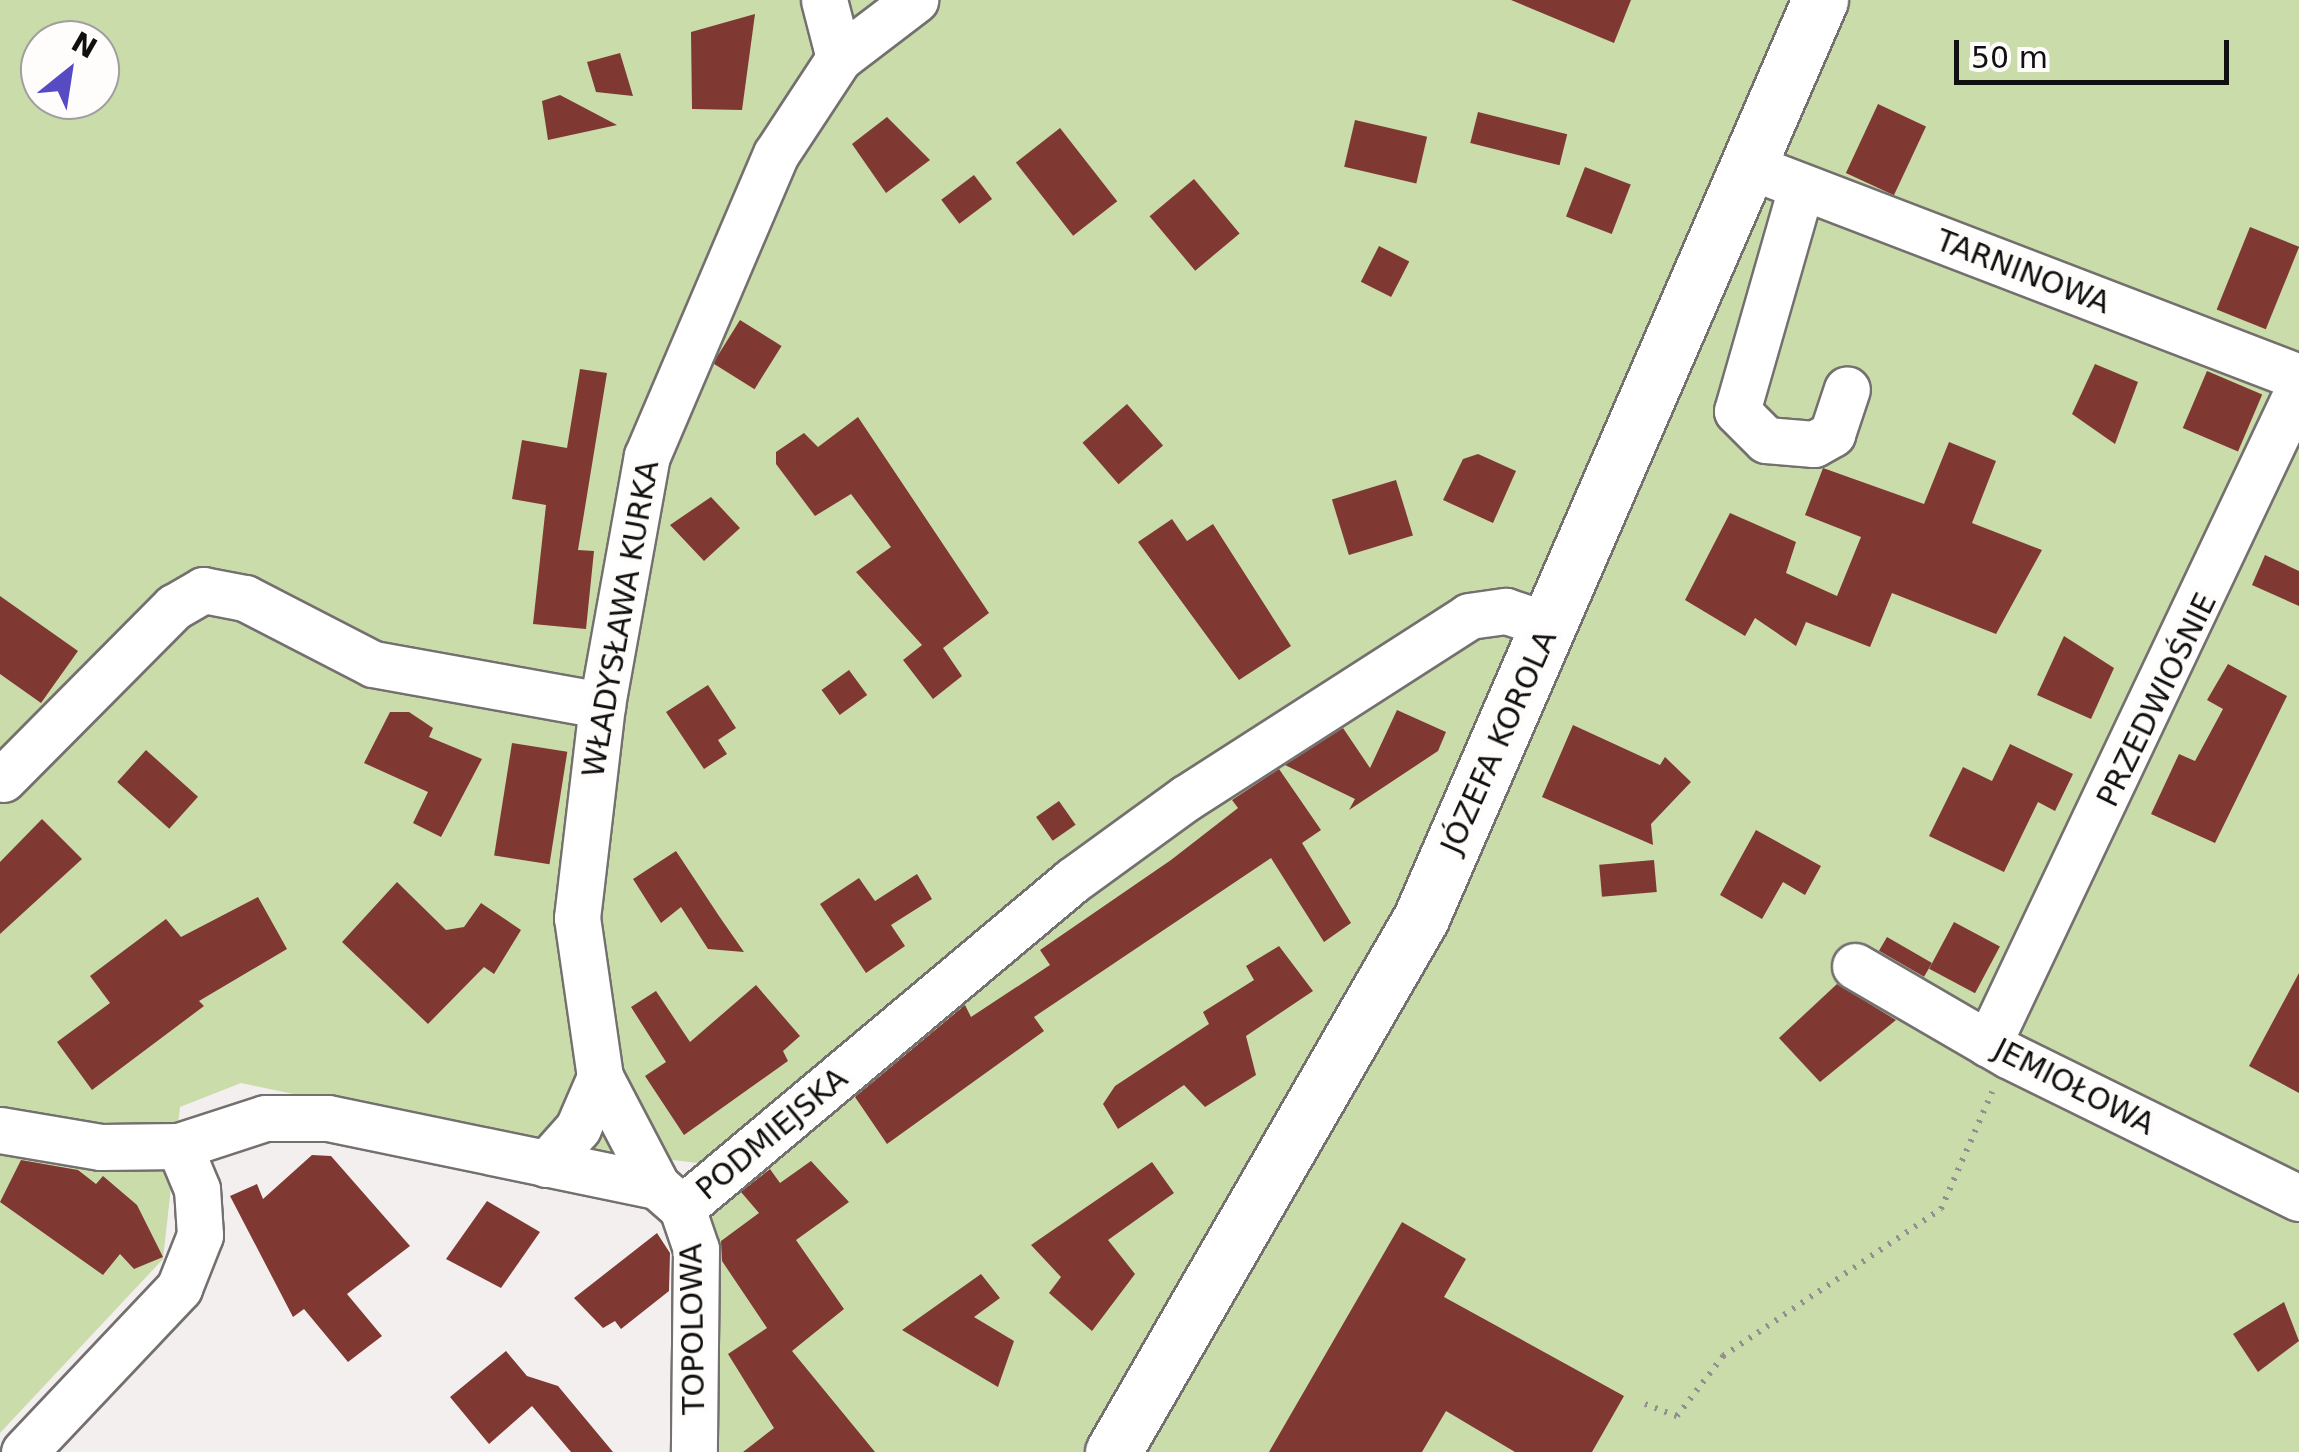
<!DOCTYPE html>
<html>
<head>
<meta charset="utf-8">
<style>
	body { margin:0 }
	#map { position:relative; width:2299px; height:1452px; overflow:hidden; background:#f3efee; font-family:"DejaVu Sans",sans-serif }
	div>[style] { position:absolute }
	.green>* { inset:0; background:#cbdcab }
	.building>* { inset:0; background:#7f3932; transform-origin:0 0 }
	.path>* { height:6px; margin-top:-3px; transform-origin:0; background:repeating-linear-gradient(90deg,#928f8f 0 2.5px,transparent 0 10.5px) }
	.roads { filter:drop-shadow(2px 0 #74706f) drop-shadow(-2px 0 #74706f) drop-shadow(0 2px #74706f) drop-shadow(0 -2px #74706f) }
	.minor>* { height:45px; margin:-22.5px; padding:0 22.5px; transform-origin:22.5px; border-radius:22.5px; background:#fff }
	.highway>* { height:55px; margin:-27.5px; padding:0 27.5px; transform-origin:27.5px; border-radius:27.5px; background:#fff }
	span { translate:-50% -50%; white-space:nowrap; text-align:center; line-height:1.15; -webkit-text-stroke:10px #fffdfc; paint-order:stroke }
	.street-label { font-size:30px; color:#111010 }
	.north { position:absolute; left:20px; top:20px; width:100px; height:100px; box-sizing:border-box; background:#fffdfc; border:2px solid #a09e9e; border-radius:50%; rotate:30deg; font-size:28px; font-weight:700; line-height:40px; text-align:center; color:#111010 }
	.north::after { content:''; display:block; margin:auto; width:35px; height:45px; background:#574bc3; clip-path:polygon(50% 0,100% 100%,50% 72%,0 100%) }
	.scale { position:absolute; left:1954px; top:40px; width:275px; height:45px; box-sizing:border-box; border:5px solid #111010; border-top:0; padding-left:12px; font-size:30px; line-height:35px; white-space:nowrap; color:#111010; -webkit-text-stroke:8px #fffdfc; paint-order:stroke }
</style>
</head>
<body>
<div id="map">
	<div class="green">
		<i style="clip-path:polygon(evenodd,0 0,2299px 0,2299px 1452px,708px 1452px,702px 1397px,715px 1165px,527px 1143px,241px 1083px,180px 1107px,163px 1259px,0 1433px,0 0,40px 40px,100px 40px,100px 100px,40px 100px,40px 40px)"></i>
	</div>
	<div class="building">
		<i style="clip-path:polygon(1511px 0,1631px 0,1614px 43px)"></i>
		<i style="clip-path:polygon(755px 14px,742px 110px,692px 109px,691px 32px)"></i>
		<i style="clip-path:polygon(620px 53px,633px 96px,596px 92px,587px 62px)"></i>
		<i style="clip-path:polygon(560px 95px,617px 125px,548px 140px,542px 101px)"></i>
		<i style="left:1878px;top:104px;width:53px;height:76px;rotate:25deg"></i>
		<i style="left:1478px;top:112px;width:92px;height:32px;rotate:14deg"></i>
		<i style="clip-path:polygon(887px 117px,930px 160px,886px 193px,852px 144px)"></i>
		<i style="left:1355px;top:120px;width:74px;height:48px;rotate:13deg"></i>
		<i style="left:1060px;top:128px;width:93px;height:56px;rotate:52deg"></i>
		<i style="left:1585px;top:167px;width:49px;height:53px;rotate:21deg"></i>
		<i style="left:974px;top:175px;width:30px;height:41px;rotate:53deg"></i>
		<i style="left:1194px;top:179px;width:71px;height:58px;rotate:50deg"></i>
		<i style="left:2250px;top:227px;width:53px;height:89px;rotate:22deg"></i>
		<i style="left:1379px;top:246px;width:34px;height:40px;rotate:27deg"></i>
		<i style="left:740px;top:320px;width:49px;height:51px;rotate:32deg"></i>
		<i style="clip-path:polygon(2095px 364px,2138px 382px,2115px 444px,2072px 414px)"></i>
		<i style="clip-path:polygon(580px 369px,607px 373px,578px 550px,594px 551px,586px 629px,533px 624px,546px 505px,512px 499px,522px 440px,567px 448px)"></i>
		<i style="left:2207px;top:371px;width:60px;height:62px;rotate:23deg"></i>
		<i style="left:1127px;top:404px;width:55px;height:59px;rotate:49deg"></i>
		<i style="clip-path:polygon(858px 417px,989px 613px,943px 648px,962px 676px,933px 699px,903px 660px,922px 645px,856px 572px,891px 547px,851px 494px,815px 516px,776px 464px,776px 452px,804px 433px,818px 447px)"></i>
		<i style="clip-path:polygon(1949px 442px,1996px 461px,1972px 523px,2042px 550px,1996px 634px,1892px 593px,1870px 647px,1806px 622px,1796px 646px,1755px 618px,1745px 636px,1685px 600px,1730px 513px,1796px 542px,1786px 573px,1837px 596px,1861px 537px,1805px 515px,1823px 468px,1924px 504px)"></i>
		<i style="clip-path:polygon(1478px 454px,1516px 471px,1493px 523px,1443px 500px,1463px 459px)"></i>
		<i style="left:1396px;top:480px;width:58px;height:67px;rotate:73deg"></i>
		<i style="clip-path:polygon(711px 497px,740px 528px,704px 561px,670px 525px)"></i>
		<i style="clip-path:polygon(1172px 519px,1187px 541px,1213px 524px,1291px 646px,1239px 680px,1138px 542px)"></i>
		<i style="clip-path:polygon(2265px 555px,2299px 571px,2299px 606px,2252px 585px)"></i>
		<i style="clip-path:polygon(0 596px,78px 651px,41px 703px,0 674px)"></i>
		<i style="clip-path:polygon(2064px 636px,2114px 668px,2091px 719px,2037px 695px)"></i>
		<i style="clip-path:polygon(2228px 664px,2287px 696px,2215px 843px,2151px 814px,2179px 754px,2195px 761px,2223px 709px,2207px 700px)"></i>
		<i style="left:849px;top:670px;width:31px;height:34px;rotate:54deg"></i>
		<i style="clip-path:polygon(708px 685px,736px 728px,718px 740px,727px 754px,704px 769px,666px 712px)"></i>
		<i style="clip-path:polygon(1397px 710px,1446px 732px,1438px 751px,1349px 810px,1355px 799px,1285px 765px,1343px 728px,1370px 768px)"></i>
		<i style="clip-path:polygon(390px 712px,409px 712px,433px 728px,429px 737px,482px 759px,441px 837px,413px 823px,428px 792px,364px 763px)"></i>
		<i style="clip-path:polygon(1573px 725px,1660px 765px,1665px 757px,1691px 782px,1651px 824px,1653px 845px,1542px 797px)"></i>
		<i style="left:512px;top:743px;width:56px;height:114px;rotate:9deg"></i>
		<i style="clip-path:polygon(2010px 744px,2073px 774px,2055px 811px,2038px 802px,2004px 872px,1929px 836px,1963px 767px,1992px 781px)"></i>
		<i style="left:146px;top:750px;width:70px;height:43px;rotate:42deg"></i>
		<i style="clip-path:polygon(1279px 769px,1321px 830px,1302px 843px,1351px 923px,1324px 942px,1271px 858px,1034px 1017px,1044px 1031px,887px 1144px,855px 1097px,965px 1005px,971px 1017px,1050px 965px,1040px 950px,1171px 860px,1238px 808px,1232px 800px)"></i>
		<i style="left:1059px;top:801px;width:29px;height:28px;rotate:55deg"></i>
		<i style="clip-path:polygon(42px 819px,82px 859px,0 934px,0 862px)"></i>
		<i style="clip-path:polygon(1756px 830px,1821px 866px,1805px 895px,1783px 882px,1762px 919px,1720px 895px)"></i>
		<i style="clip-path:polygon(676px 851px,719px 916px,744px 952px,708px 949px,681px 907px,661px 923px,633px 879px)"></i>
		<i style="left:1654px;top:860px;width:32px;height:55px;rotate:85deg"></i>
		<i style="clip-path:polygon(917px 874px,932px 899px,891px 925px,905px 946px,866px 973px,820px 904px,859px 878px,875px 901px)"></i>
		<i style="clip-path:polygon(397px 882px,446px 930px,464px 927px,481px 903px,521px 930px,494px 974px,484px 967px,428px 1024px,342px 942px)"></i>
		<i style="clip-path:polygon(258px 897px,287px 949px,199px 1001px,204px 1006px,92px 1090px,57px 1042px,110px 1003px,90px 976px,166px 919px,181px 937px)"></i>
		<i style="left:1954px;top:922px;width:52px;height:53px;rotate:28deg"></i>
		<i style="left:1887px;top:937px;width:52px;height:16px;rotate:30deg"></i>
		<i style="clip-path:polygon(1279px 946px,1313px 991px,1246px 1036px,1256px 1075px,1205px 1107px,1184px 1085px,1118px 1129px,1103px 1104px,1115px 1086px,1209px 1024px,1203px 1012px,1254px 980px,1246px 966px)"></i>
		<i style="clip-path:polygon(2299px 973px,2299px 1093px,2249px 1066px)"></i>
		<i style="clip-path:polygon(1837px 984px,1896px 1020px,1820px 1082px,1779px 1038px)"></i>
		<i style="clip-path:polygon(756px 985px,800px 1036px,783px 1051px,788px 1061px,684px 1135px,645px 1076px,666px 1062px,631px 1007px,656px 991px,690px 1042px)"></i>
		<i style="clip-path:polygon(312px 1155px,331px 1156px,410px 1246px,347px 1294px,382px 1336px,348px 1362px,304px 1309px,293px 1317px,230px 1196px,257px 1184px,263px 1199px)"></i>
		<i style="clip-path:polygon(21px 1160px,78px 1170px,96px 1184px,103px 1176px,137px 1205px,163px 1257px,134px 1269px,120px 1254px,103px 1275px,0 1202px)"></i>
		<i style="clip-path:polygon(811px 1161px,849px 1202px,796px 1240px,844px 1309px,792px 1351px,875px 1452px,743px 1452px,774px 1428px,728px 1354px,767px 1328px,722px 1261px,721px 1241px,759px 1213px,741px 1192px,770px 1169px,780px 1183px)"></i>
		<i style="clip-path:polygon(1152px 1162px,1174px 1193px,1108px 1240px,1135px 1274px,1092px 1331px,1049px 1293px,1061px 1277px,1031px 1245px)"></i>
		<i style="clip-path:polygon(487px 1201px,540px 1232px,501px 1288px,446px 1259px)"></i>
		<i style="clip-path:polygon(1402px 1222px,1466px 1259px,1444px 1297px,1624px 1396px,1592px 1452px,1515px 1452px,1446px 1411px,1422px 1452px,1269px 1452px)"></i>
		<i style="clip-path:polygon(657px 1233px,670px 1253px,669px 1291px,621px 1329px,615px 1321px,603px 1328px,574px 1298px)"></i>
		<i style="clip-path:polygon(981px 1274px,1000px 1298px,974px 1317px,1014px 1341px,998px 1387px,902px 1330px)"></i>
		<i style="clip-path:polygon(2284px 1302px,2299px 1341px,2258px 1372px,2233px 1334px)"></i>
		<i style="clip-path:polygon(506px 1351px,527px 1376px,558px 1386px,613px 1452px,571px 1452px,532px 1406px,489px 1444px,450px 1397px)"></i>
	</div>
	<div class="path">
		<i style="left:1645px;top:1404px;width:34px;rotate:21deg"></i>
		<i style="left:1677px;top:1416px;width:76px;rotate:-52.5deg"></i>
		<i style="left:1723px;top:1356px;width:263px;rotate:-34deg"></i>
		<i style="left:1941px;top:1209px;width:128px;rotate:-66.4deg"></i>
	</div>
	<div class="roads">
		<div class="minor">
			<i style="left:824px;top:0;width:60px;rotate:75.5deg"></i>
			<i style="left:1749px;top:166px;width:589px;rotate:20.99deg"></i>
			<i style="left:1801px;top:188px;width:232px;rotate:106deg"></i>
			<i style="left:1737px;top:411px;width:41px;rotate:45deg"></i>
			<i style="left:1766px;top:440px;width:48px;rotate:4.8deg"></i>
			<i style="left:1814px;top:444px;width:21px;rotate:-29deg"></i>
			<i style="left:1832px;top:434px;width:47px;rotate:-71.6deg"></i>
			<i style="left:3px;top:779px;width:243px;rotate:-45.2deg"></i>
			<i style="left:174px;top:607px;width:34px;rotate:-30deg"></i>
			<i style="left:203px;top:590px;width:43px;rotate:10.8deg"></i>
			<i style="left:245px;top:598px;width:144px;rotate:27.3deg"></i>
			<i style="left:373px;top:664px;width:233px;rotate:10.2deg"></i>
			<i style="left:1855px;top:966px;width:177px;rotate:30.2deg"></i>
			<i style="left:2008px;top:1055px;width:324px;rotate:26.2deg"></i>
			<i style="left:1988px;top:1044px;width:726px;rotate:-64.64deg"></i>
			<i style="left:0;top:1130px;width:102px;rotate:9.6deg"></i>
			<i style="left:101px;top:1147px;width:78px;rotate:-0.7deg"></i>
			<i style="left:179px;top:1146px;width:90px;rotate:-18deg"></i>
			<i style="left:265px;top:1118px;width:63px"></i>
			<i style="left:328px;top:1118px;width:336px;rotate:11.7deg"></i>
			<i style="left:657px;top:1186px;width:33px;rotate:41deg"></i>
			<i style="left:682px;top:1208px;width:43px;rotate:71.1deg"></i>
			<i style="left:696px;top:1249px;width:203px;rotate:90.6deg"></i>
			<i style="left:546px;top:1164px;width:48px;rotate:-48.4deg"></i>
			<i style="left:578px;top:1128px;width:56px;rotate:-66.7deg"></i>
			<i style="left:657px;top:1186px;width:123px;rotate:-117.6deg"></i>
			<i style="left:600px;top:1077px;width:161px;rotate:-98.2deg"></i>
			<i style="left:577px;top:918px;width:214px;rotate:-83.3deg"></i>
			<i style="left:602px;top:705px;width:253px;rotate:-79.8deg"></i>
			<i style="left:647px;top:456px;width:328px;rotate:-66.9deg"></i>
			<i style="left:776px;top:154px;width:115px;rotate:-56.7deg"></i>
			<i style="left:839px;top:58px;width:96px;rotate:-37.3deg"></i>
			<i style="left:682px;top:1208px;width:510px;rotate:-39.99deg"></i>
			<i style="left:1073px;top:880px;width:140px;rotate:-36deg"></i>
			<i style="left:1186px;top:798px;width:336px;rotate:-32.7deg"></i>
			<i style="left:1469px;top:616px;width:37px;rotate:-8deg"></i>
			<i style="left:1506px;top:611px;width:47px;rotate:18.4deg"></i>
			<i style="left:24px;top:1452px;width:226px;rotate:-46.6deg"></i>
			<i style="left:179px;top:1288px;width:57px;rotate:-68.4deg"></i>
			<i style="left:200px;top:1235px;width:46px;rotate:-93.7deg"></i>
			<i style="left:197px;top:1189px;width:47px;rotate:-112.7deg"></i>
		</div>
		<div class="highway">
			<i style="left:1113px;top:1452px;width:616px;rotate:-60.02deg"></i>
			<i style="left:1421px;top:918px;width:1001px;rotate:-66.51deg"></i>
		</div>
	</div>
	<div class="street-label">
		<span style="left:2023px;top:272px;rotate:21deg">TARNINOWA</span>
		<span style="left:621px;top:619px;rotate:-80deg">WŁADYSŁAWA KURKA</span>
		<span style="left:2157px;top:700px;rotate:-64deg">PRZEDWIOŚNIE</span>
		<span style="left:1499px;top:742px;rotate:-66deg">JÓZEFA KOROLA</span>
		<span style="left:2074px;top:1087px;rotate:27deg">JEMIOŁOWA</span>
		<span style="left:772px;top:1134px;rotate:-40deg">PODMIEJSKA</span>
		<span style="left:693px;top:1329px;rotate:-91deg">TOPOLOWA</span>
	</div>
	<div class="north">N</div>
	<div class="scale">50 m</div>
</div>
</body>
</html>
